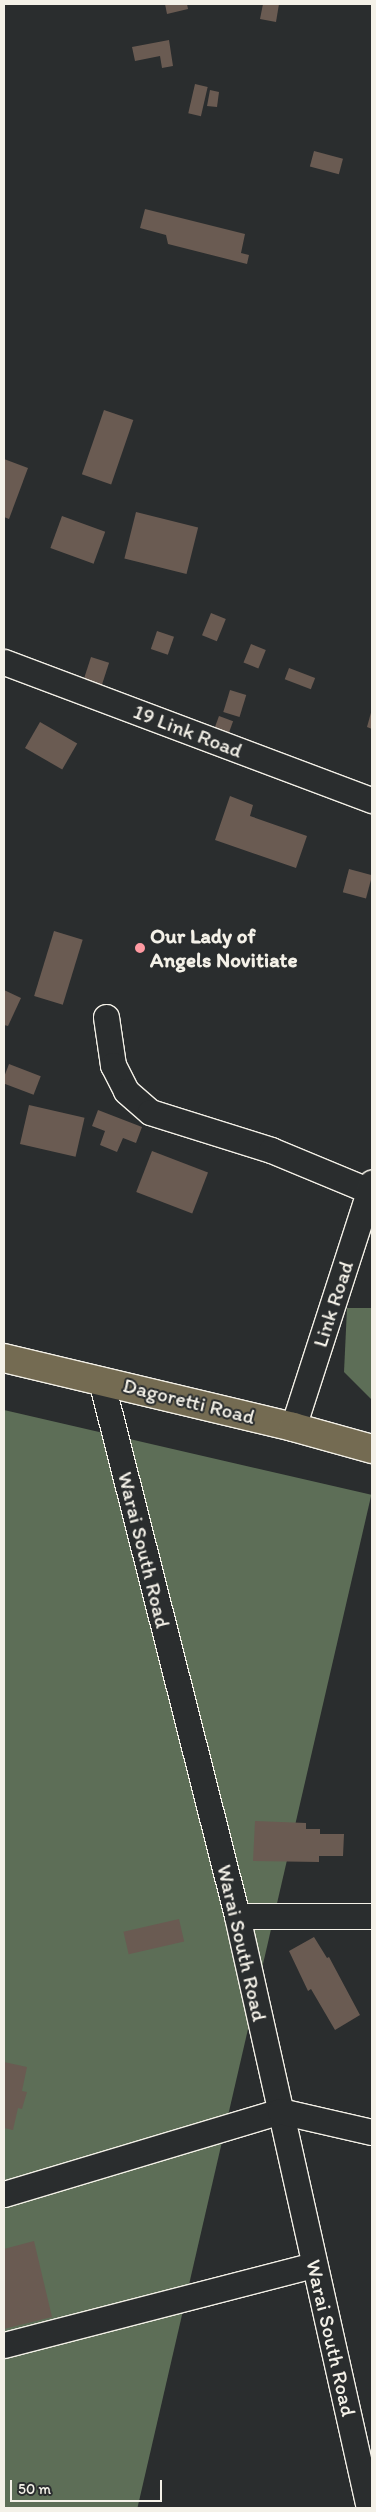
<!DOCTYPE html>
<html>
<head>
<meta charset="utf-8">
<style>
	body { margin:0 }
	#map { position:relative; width:376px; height:2512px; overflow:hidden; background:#2a2d2e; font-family:Itim,sans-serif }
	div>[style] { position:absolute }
	.green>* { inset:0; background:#5d6e57; transform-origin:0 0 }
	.building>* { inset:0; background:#6a5b52; transform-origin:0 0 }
	.roads { filter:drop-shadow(1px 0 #f4f1e8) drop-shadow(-1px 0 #f4f1e8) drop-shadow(0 1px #f4f1e8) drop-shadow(0 -1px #f4f1e8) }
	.minor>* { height:25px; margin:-12.5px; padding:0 12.5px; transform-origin:12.5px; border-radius:12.5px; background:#2a2d2e }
	.major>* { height:28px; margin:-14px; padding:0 14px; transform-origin:14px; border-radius:14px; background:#746b52 }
	.dots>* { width:14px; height:14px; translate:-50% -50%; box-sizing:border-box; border:2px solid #2a2d2e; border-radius:50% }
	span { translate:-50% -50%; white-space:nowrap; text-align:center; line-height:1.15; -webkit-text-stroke:4px #2a2d2e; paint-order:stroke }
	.street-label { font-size:21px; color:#f4f1e8 }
	.poi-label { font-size:21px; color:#f4f1e8; font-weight:700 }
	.left { translate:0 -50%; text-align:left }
	.frame { position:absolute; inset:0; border:5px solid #f4f1e8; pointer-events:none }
	.scale { position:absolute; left:10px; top:2480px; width:152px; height:22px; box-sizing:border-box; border:2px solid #f4f1e8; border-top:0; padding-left:6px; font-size:15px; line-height:18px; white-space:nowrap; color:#f4f1e8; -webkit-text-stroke:4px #2a2d2e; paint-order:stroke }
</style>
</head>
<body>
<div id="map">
	<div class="green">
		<i style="clip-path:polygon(347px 1308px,372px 1308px,372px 1400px,344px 1372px)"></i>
		<i style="left:4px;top:1410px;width:377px;height:1098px;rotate:13deg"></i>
	</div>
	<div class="building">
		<i style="clip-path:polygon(165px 4px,187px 4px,188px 9px,167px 14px)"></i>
		<i style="clip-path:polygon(263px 4px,279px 4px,276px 22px,260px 19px)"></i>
		<i style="clip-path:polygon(169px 40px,173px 66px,162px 68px,160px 56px,135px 61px,132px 47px)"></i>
		<i style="left:195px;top:84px;width:13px;height:30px;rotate:13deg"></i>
		<i style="clip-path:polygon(210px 90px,219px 92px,217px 107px,207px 106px)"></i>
		<i style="left:314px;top:151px;width:30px;height:16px;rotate:15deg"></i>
		<i style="clip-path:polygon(145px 209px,245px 234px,241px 253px,249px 255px,247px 264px,168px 244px,166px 235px,140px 228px)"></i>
		<i style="left:104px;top:410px;width:31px;height:68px;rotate:19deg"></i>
		<i style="clip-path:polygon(4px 459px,28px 468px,9px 519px,4px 517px)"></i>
		<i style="left:136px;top:512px;width:64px;height:48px;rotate:14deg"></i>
		<i style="left:62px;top:516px;width:46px;height:34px;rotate:20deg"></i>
		<i style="left:211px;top:613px;width:16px;height:24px;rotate:22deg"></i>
		<i style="left:157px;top:631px;width:18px;height:19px;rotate:19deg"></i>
		<i style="left:251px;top:644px;width:16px;height:20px;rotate:22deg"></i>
		<i style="left:91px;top:657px;width:19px;height:26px;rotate:18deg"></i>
		<i style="left:289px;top:668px;width:28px;height:12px;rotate:21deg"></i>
		<i style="left:230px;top:690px;width:17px;height:23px;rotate:17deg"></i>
		<i style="clip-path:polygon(372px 709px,372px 729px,367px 727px)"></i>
		<i style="left:219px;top:716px;width:15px;height:15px;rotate:20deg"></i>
		<i style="left:40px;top:722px;width:43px;height:30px;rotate:30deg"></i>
		<i style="clip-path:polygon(230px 796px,253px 805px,250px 816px,307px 836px,296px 868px,215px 840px)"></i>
		<i style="left:349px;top:869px;width:24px;height:24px;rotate:15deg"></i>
		<i style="left:54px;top:931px;width:30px;height:68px;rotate:17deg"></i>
		<i style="clip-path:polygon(4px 990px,21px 998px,8px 1026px,4px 1025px)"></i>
		<i style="left:9px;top:1064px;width:34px;height:20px;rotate:21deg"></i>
		<i style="left:29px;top:1105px;width:57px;height:40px;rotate:13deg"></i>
		<i style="clip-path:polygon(98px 1110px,142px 1127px,136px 1143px,123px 1138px,117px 1152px,100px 1145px,105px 1131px,92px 1126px)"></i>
		<i style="left:152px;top:1151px;width:60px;height:44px;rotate:21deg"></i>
		<i style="clip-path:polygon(255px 1821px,306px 1823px,306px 1829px,320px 1829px,320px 1834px,344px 1834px,343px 1856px,319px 1856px,319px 1862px,253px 1861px)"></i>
		<i style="left:179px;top:1919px;width:23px;height:57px;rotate:77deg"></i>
		<i style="clip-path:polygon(314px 1937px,327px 1958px,329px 1957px,360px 2015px,335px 2030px,311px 1989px,308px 1991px,289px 1951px)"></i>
		<i style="clip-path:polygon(4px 2062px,27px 2067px,22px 2091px,27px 2092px,22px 2109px,18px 2108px,13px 2130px,4px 2128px)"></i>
		<i style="clip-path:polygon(34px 2241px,52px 2317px,4px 2329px,4px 2249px)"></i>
	</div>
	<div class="roads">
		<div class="minor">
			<i style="left:4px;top:662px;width:393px;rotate:20.6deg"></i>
			<i style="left:106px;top:1017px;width:49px;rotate:81.7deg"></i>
			<i style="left:113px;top:1065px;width:29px;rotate:63deg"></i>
			<i style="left:126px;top:1091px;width:32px;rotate:41deg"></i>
			<i style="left:150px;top:1112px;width:127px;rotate:17.4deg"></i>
			<i style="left:271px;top:1150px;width:107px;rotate:22.5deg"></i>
			<i style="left:101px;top:1380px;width:553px;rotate:75.76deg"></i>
			<i style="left:237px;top:1916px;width:607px;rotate:77.43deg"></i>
			<i style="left:293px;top:1427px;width:257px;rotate:-72.1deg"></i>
			<i style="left:237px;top:1916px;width:135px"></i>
			<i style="left:4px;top:2194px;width:288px;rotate:-16.7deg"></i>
			<i style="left:280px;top:2111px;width:94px;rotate:12.9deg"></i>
			<i style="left:4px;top:2345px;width:320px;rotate:-14.5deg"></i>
		</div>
		<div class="major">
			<i style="left:4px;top:1358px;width:297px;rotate:13.4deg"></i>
			<i style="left:293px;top:1427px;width:82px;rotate:15.6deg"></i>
		</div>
	</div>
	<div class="dots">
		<i style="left:140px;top:948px;background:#ff9aa2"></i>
	</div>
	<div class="street-label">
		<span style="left:188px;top:731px;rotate:21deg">19 Link Road</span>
		<span style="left:333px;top:1304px;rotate:-72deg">Link Road</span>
		<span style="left:189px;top:1401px;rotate:14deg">Dagoretti Road</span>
		<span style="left:144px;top:1550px;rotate:76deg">Warai South Road</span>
		<span style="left:242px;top:1943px;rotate:77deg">Warai South Road</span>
		<span style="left:331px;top:2338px;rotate:77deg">Warai South Road</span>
	</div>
	<div class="poi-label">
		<span class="left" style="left:150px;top:948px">Our Lady of<br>Angels Novitiate</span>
	</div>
	<div class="frame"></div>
	<div class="scale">50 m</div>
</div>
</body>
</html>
